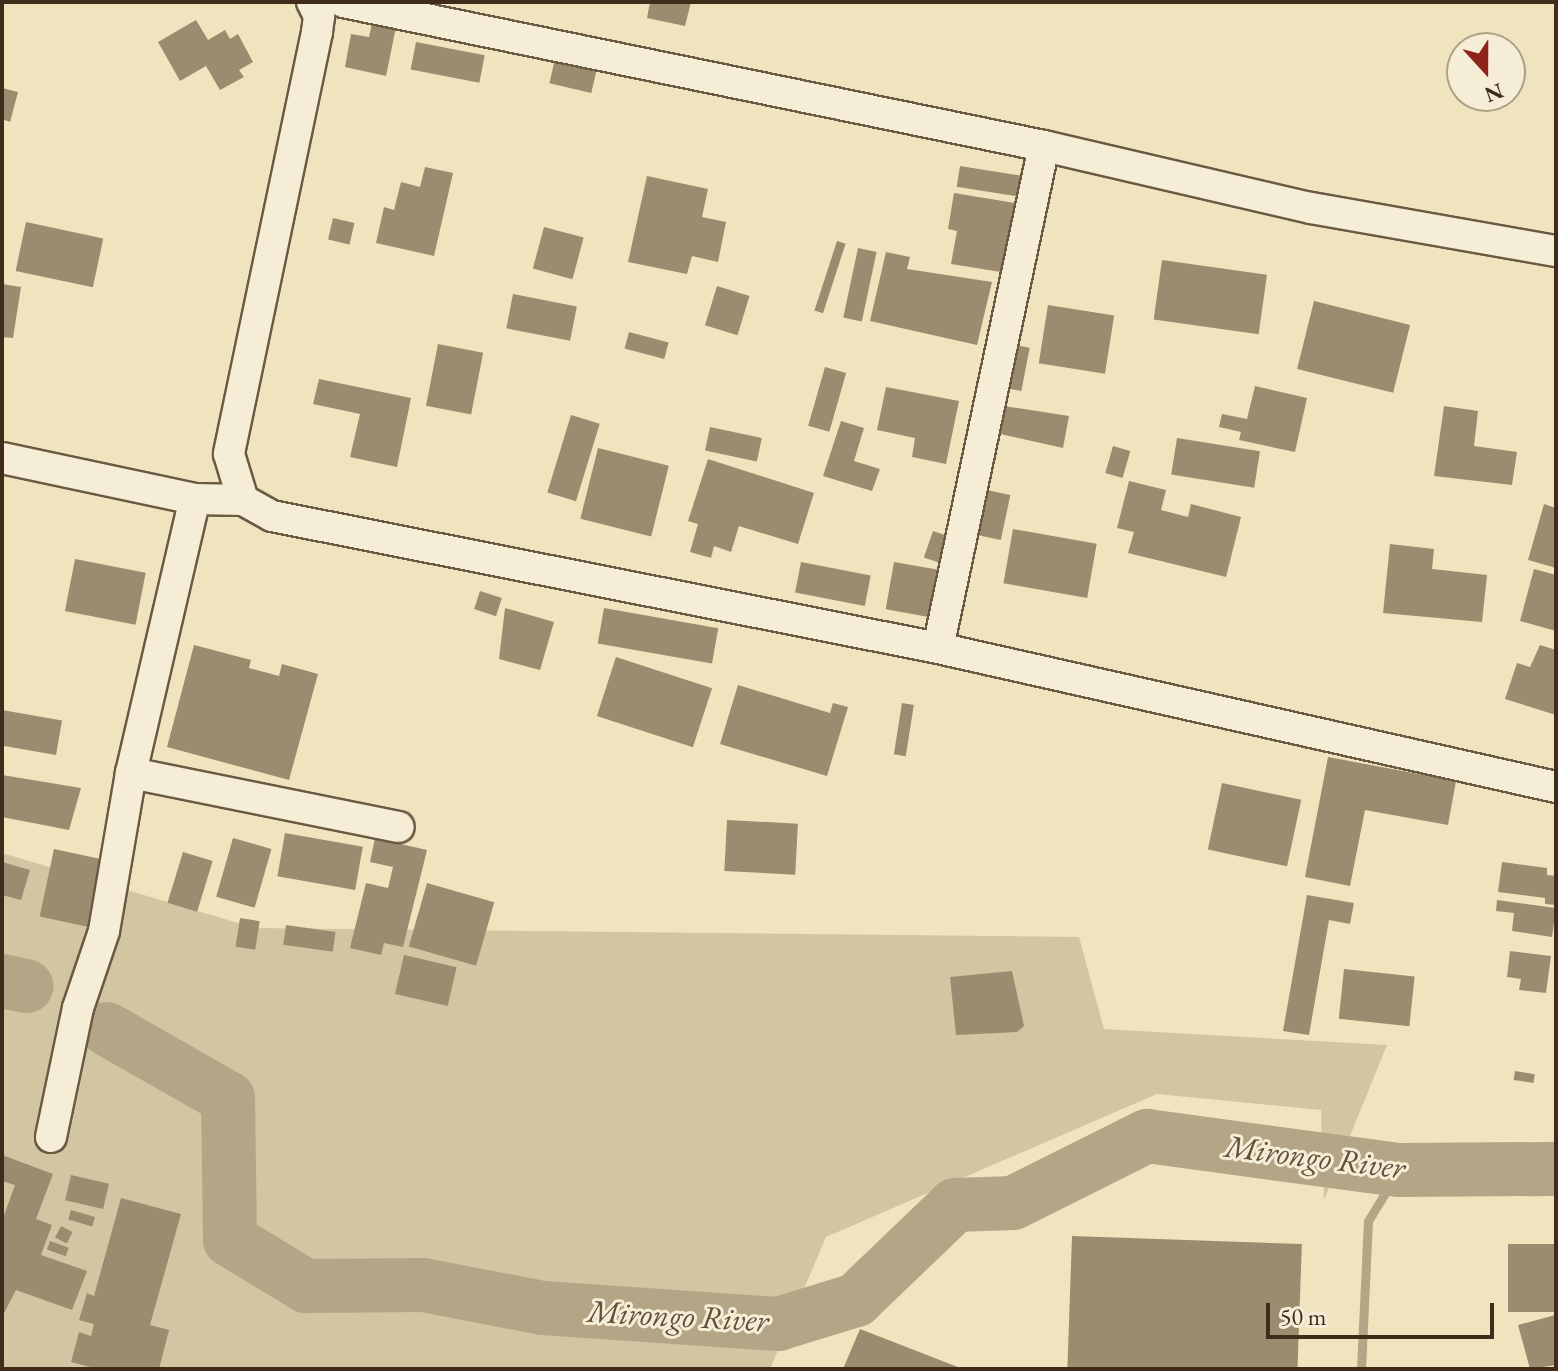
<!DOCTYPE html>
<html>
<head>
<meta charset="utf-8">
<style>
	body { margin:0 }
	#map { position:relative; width:1558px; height:1371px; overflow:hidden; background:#f0e4be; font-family:"EB Garamond",serif }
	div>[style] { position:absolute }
	.green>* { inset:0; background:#d2c5a2 }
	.stream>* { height:9px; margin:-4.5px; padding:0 4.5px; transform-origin:4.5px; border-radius:4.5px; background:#b4a586 }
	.river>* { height:54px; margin:-27px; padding:0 27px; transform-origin:27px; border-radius:27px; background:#b4a586 }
	.building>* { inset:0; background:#9b8c6f; transform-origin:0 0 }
	.roads { filter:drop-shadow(2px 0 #6b5a43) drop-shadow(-2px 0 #6b5a43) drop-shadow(0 2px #6b5a43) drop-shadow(0 -2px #6b5a43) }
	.minor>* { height:30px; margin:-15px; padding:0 15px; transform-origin:15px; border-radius:15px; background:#f5edd5 }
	span { translate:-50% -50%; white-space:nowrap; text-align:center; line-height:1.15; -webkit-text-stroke:6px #f5edd5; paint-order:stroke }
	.water-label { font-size:32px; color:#62503a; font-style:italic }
	.frame { position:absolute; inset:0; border:4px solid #3f2c1a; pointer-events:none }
	.north { position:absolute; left:1446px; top:32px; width:80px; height:80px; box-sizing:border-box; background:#f5edd5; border:2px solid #aca08a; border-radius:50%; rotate:159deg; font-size:22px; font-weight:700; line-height:32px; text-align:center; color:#3f2c1a }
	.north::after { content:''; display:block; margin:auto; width:28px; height:36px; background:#8f2418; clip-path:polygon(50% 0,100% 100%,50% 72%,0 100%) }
	.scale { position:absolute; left:1266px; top:1303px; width:228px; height:36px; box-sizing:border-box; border:4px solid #3f2c1a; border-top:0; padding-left:10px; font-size:24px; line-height:28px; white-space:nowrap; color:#3f2c1a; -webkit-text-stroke:6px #f5edd5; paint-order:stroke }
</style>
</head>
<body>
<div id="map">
	<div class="green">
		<i style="clip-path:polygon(2px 853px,255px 928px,1079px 937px,1104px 1029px,1387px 1045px,1324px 1200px,1321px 1110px,1157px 1094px,826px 1237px,770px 1369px,2px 1369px)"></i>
	</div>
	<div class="stream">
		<i style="left:1361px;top:1369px;width:148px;rotate:-87.3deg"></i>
		<i style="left:1368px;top:1221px;width:60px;rotate:-58.7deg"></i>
	</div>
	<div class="river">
		<i style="left:2px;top:981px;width:25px;rotate:12deg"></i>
		<i style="left:107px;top:1029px;width:139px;rotate:29.7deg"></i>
		<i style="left:228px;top:1098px;width:142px;rotate:89.2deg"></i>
		<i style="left:230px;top:1240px;width:89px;rotate:31.2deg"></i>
		<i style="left:306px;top:1286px;width:117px;rotate:-0.5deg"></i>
		<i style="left:423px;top:1285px;width:122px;rotate:10.9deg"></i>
		<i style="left:543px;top:1308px;width:236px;rotate:3.9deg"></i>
		<i style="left:778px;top:1324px;width:82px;rotate:-17.1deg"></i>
		<i style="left:856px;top:1300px;width:137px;rotate:-43.8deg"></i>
		<i style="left:955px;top:1205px;width:58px;rotate:-2deg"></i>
		<i style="left:1013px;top:1203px;width:150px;rotate:-26.6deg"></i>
		<i style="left:1147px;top:1136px;width:254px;rotate:7.7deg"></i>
		<i style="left:1399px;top:1170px;width:157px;rotate:-0.4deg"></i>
	</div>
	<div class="building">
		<i style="clip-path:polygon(650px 2px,691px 2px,685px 26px,647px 18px)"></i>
		<i style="clip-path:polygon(196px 20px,208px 40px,225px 30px,230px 39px,238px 34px,253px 62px,239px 70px,244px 77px,220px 90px,206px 66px,180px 81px,158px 42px)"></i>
		<i style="clip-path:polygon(372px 23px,396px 27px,386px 76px,345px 67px,351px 34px,369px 37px)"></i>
		<i style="left:416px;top:42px;width:70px;height:28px;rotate:11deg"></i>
		<i style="left:555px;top:59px;width:43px;height:25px;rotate:13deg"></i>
		<i style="clip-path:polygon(2px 88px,18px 92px,10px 122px,2px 119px)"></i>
		<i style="left:960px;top:166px;width:69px;height:21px;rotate:9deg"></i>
		<i style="clip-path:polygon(425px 167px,453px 173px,434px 256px,376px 243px,384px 207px,394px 210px,401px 182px,420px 187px)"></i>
		<i style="clip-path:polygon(647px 176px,708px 189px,702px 217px,726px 222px,718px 262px,692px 256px,687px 274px,628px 262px)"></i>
		<i style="clip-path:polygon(954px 193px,1021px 204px,1010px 265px,1003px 264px,1001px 272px,951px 264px,957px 231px,948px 229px)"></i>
		<i style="left:333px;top:218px;width:22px;height:22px;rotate:13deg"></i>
		<i style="left:26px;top:222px;width:79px;height:50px;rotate:12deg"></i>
		<i style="left:544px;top:227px;width:41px;height:43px;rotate:15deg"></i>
		<i style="left:837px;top:241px;width:9px;height:73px;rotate:18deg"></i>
		<i style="left:858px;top:248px;width:19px;height:71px;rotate:12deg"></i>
		<i style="clip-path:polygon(886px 252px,910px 257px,907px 269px,992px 282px,977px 345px,870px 321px)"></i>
		<i style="left:1162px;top:260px;width:106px;height:60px;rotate:8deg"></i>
		<i style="clip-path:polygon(2px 284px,21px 287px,13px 338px,2px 337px)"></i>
		<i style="left:717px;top:286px;width:34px;height:41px;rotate:17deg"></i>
		<i style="left:513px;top:294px;width:65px;height:35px;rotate:11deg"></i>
		<i style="left:1314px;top:301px;width:99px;height:70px;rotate:14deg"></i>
		<i style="left:1048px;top:305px;width:67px;height:59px;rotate:9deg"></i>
		<i style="left:629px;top:332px;width:41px;height:17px;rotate:15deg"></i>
		<i style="left:438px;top:344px;width:46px;height:63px;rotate:11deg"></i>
		<i style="left:1015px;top:345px;width:15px;height:44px;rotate:11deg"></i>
		<i style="left:825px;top:367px;width:22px;height:61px;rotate:16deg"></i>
		<i style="clip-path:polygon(319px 379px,411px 398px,397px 467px,350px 457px,360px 414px,313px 404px)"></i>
		<i style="clip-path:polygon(1255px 386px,1307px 398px,1295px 452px,1239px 440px,1241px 432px,1219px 427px,1222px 414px,1247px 419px)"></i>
		<i style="clip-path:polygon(886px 387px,959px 401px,946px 464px,912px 457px,915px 438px,877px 430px)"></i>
		<i style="clip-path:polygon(1004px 406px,1069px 416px,1063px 448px,996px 433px)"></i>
		<i style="clip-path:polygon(1444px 406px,1478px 411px,1474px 446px,1517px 452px,1512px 485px,1434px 476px)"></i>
		<i style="left:571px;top:415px;width:30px;height:81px;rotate:17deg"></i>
		<i style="clip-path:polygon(841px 421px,864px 428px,854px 461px,880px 469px,872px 491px,823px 476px)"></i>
		<i style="left:710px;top:427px;width:53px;height:24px;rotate:12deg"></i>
		<i style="left:1177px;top:438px;width:84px;height:37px;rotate:9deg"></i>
		<i style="left:1113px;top:446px;width:18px;height:28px;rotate:16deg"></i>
		<i style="left:598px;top:448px;width:73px;height:73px;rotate:14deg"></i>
		<i style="clip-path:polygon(708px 459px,814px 493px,798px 544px,739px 526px,731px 552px,714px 546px,711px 558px,690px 552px,698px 524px,688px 521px)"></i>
		<i style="clip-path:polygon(1129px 481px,1166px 490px,1161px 510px,1188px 517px,1191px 504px,1241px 517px,1226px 577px,1128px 553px,1134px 532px,1117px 528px)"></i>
		<i style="left:982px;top:489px;width:29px;height:46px;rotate:12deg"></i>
		<i style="clip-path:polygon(1544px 504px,1556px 508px,1556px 568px,1528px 560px)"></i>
		<i style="left:1013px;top:529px;width:85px;height:55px;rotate:10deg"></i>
		<i style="left:933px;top:531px;width:18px;height:28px;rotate:19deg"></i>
		<i style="clip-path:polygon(1390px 544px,1434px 549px,1432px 569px,1487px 575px,1482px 622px,1383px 613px)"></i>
		<i style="left:75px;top:559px;width:72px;height:53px;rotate:11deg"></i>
		<i style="left:801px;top:562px;width:71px;height:31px;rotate:11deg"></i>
		<i style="left:894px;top:562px;width:51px;height:48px;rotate:10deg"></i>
		<i style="clip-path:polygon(1534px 569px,1556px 575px,1556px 631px,1520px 621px)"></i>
		<i style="left:480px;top:591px;width:23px;height:19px;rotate:18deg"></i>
		<i style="clip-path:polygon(505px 608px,554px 622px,540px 670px,499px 659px)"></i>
		<i style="left:604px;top:608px;width:116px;height:36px;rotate:10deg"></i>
		<i style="clip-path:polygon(194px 645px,251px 660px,249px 668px,279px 676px,282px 664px,318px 674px,289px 780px,167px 747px)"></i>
		<i style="clip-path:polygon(1540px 645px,1556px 650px,1556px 715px,1505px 699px,1517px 663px,1530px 667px)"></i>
		<i style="left:616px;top:657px;width:101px;height:62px;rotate:18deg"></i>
		<i style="clip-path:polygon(738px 685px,830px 713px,833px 703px,848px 707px,827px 776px,720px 744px)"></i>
		<i style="left:902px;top:703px;width:12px;height:52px;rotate:9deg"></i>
		<i style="left:2px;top:710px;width:61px;height:35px;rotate:10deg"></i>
		<i style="clip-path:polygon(1328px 757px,1456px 781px,1448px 825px,1365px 810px,1350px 886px,1305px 877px)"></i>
		<i style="clip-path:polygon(2px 775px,81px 788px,69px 830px,2px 817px)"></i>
		<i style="left:1222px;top:783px;width:81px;height:68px;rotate:12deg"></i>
		<i style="left:727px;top:820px;width:71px;height:51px;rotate:3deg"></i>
		<i style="left:285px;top:833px;width:79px;height:44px;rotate:10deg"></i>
		<i style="left:233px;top:838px;width:40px;height:61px;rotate:16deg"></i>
		<i style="clip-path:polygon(375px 838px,427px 850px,403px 947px,384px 943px,381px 955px,350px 948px,366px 883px,388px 888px,393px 867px,370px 862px)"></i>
		<i style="left:54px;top:849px;width:49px;height:69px;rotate:12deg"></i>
		<i style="left:183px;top:852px;width:31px;height:53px;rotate:17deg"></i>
		<i style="clip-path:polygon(2px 862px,30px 870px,21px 900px,2px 895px)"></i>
		<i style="clip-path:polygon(1502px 862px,1547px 868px,1547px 875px,1556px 876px,1556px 905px,1545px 904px,1545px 898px,1498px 892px)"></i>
		<i style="left:427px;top:883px;width:70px;height:66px;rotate:16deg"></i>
		<i style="clip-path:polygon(1307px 895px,1354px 903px,1350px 924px,1329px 920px,1309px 1035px,1283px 1031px)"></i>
		<i style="clip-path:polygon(1497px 900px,1556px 908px,1552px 937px,1512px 931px,1514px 913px,1496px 911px)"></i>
		<i style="left:240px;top:918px;width:20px;height:29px;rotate:9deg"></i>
		<i style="left:286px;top:925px;width:50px;height:20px;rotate:8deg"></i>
		<i style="clip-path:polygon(1510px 951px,1551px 956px,1546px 993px,1519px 990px,1521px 979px,1507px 977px)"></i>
		<i style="left:404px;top:955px;width:54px;height:40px;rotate:13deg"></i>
		<i style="left:1344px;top:969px;width:71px;height:50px;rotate:6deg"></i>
		<i style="clip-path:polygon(1012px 971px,1024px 1026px,1017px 1032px,956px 1035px,950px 977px)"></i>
		<i style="left:1515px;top:1071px;width:20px;height:9px;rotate:9deg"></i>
		<i style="clip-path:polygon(2px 1155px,53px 1174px,36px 1219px,52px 1225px,41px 1255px,87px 1271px,72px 1310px,16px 1290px,2px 1317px,2px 1221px,15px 1185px,2px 1181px)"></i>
		<i style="left:71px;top:1175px;width:39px;height:26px;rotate:13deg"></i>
		<i style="clip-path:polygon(121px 1198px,181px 1214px,150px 1325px,169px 1330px,159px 1369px,98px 1369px,71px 1362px,79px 1332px,91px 1336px,94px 1324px,79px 1320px,87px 1293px,94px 1296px)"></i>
		<i style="left:71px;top:1210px;width:25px;height:10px;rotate:16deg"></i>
		<i style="left:61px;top:1226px;width:13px;height:13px;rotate:27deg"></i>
		<i style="left:1072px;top:1236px;width:230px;height:133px;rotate:2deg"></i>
		<i style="left:50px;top:1241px;width:20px;height:9px;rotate:20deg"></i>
		<i style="left:1556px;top:1244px;width:68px;height:48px;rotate:90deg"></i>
		<i style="clip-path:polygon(1555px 1315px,1556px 1365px,1530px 1369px,1518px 1325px)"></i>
		<i style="clip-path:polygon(860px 1329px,963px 1369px,843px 1369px)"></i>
	</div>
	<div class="roads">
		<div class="minor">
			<i style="left:312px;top:2px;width:16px;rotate:63deg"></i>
			<i style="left:319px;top:16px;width:16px;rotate:97deg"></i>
			<i style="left:317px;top:32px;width:431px;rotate:101.8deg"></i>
			<i style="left:229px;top:454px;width:48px;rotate:73.1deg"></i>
			<i style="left:243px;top:500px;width:33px;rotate:29deg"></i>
			<i style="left:272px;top:516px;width:679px;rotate:11.21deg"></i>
			<i style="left:938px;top:648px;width:633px;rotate:12.68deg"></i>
			<i style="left:343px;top:2px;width:716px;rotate:11.61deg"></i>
			<i style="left:1044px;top:146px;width:274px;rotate:13.1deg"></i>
			<i style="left:1311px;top:208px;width:249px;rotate:10deg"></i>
			<i style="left:2px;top:458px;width:197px;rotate:12deg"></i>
			<i style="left:195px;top:499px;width:48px;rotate:1.2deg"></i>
			<i style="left:938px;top:648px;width:513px;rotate:-78.08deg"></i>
			<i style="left:131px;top:773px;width:273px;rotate:11.4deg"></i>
			<i style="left:51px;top:1137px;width:132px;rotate:-78.2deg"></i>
			<i style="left:78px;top:1008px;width:81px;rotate:-71.3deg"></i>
			<i style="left:104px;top:931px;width:160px;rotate:-80.3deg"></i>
			<i style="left:131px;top:773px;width:281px;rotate:-76.9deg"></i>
		</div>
	</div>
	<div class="water-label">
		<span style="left:1315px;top:1157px;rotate:7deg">Mirongo River</span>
		<span style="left:678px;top:1316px;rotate:3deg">Mirongo River</span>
	</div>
	<div class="frame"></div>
	<div class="north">N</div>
	<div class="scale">50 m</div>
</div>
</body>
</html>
